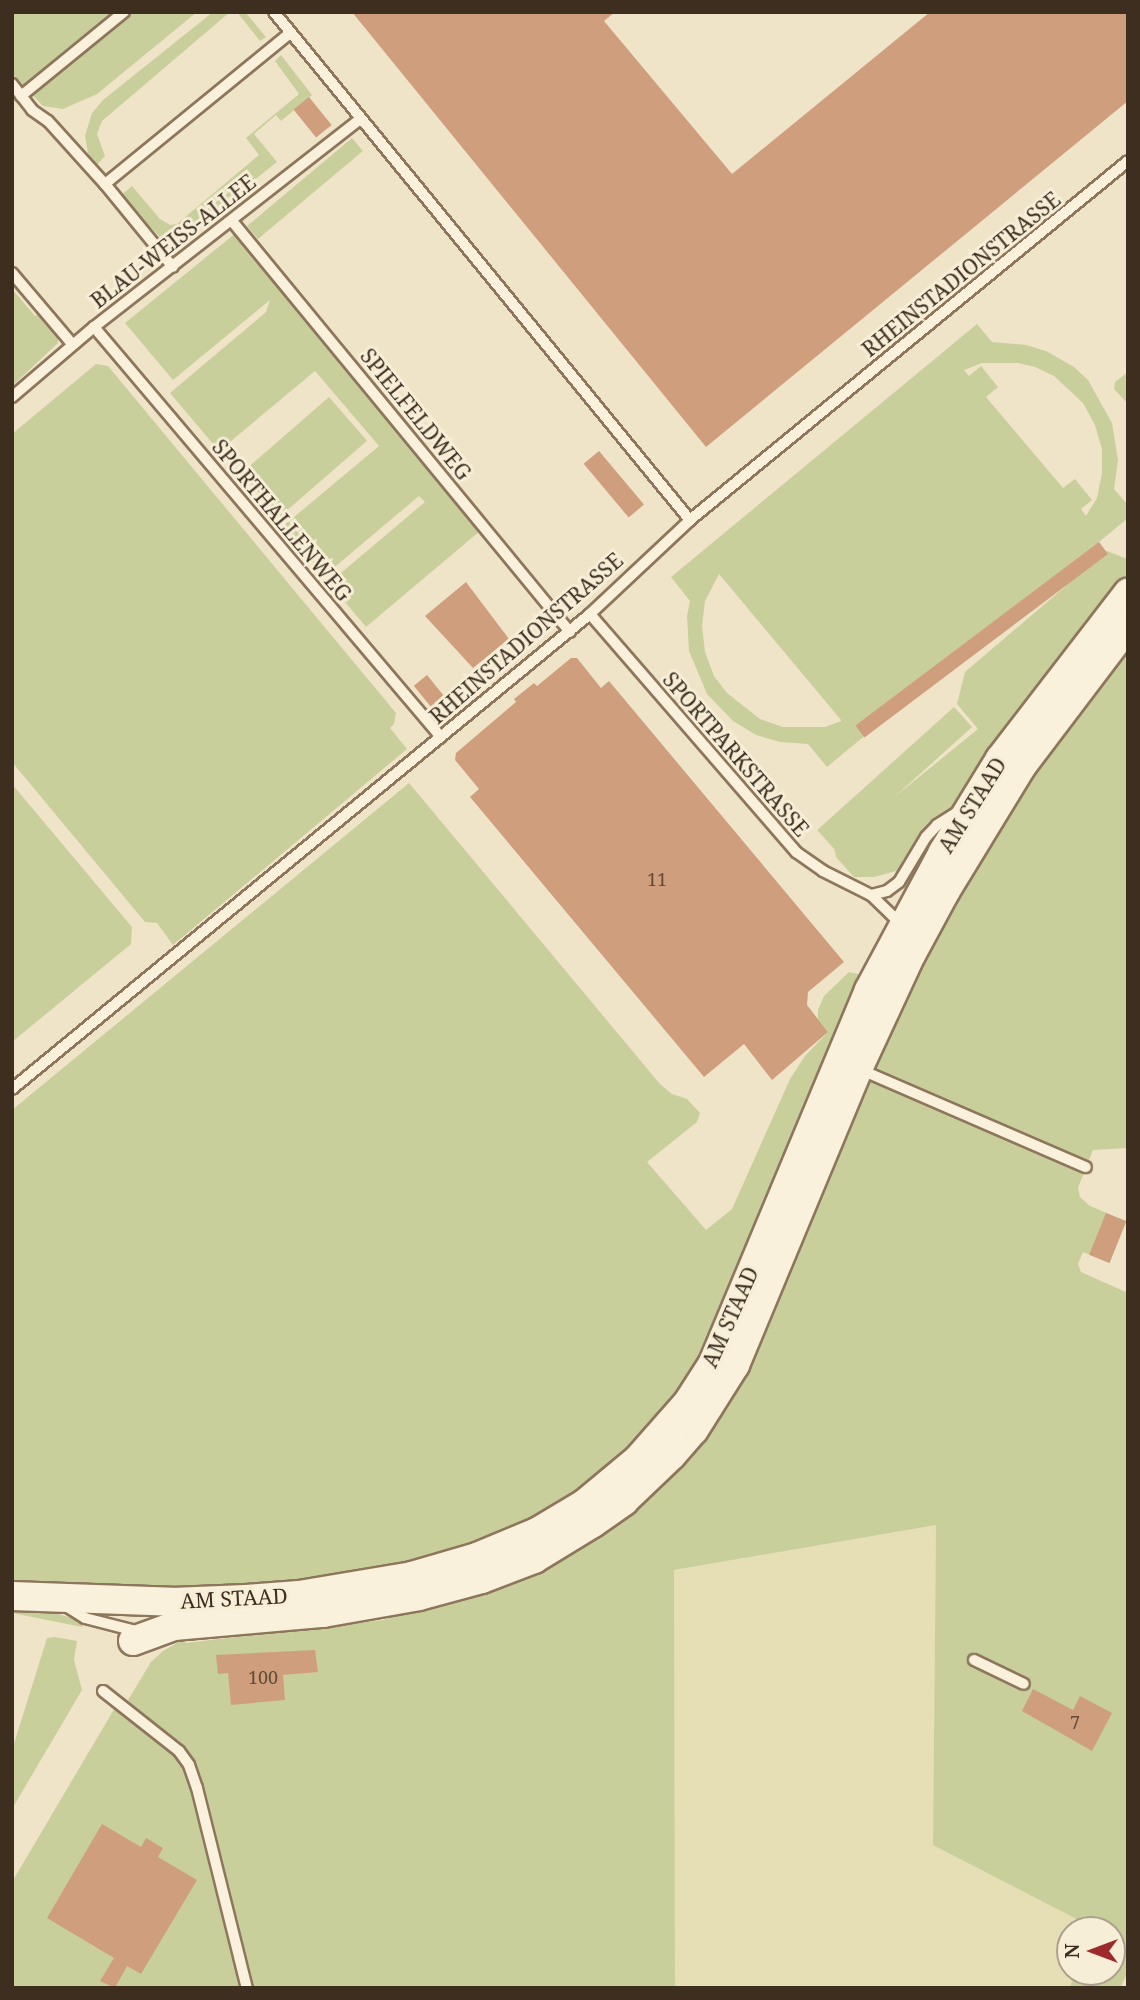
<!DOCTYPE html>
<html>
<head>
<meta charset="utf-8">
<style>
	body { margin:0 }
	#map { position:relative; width:1140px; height:2000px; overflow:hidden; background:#f0e4c8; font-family:"Noto Serif",serif }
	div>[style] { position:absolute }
	.farmland>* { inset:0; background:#e6deb5 }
	.green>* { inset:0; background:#c9cf9b; transform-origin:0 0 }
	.building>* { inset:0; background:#cf9f7d; transform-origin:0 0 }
	.roads { filter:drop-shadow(2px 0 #8d765c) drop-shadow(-2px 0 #8d765c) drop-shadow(0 2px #8d765c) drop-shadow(0 -2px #8d765c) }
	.lane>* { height:10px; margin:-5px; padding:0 5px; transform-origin:5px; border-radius:5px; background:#faf1dc }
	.secondary>* { height:28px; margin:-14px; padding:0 14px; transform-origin:14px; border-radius:14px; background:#faf1dc }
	span { translate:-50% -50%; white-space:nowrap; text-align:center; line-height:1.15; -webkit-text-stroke:6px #f7eed8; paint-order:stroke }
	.number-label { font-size:18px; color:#624a37 }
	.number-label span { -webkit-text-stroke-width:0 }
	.street-label { font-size:21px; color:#3d2e20 }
	.frame { position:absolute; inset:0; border:14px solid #3d2e20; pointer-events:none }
	.north { position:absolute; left:1056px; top:1916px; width:70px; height:70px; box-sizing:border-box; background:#f7eed8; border:2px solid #ada18e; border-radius:50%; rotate:270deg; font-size:19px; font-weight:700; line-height:28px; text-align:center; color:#3d2e20 }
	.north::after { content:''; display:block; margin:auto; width:24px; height:32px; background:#9e2a2b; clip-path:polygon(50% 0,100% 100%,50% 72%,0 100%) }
</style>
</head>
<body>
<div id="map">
	<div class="farmland">
		<i style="clip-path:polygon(936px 1525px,933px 1844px,1099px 1929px,1070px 1930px,1070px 1972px,1077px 1972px,1069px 1988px,675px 1988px,674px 1570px)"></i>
	</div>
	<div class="green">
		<i style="clip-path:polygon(12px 12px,197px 12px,97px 94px,63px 109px,43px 106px,12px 74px)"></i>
		<i style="clip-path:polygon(213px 12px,230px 12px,102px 121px,97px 134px,105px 156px,96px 166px,88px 153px,85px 136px,92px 113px,103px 100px)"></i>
		<i style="clip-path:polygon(237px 12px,245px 12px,266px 37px,260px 41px)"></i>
		<i style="clip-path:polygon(281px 55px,312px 95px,281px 121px,276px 115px,254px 134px,277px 162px,183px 237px,161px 238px,120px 196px,132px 186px,160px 219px,170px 225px,177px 224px,259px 155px,246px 138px,299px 94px,275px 61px)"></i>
		<i style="left:352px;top:138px;width:17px;height:137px;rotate:50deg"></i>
		<i style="clip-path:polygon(237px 232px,480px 531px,366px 627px,329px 583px,425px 502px,419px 496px,324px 576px,282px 527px,379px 446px,315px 371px,219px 451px,170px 393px,266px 312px,270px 300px,173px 380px,125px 323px)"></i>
		<i style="clip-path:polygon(12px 289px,35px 316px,40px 313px,58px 336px,58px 343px,12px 386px)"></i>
		<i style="clip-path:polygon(evenodd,977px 324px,992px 342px,1026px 345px,1046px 351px,1074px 367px,1088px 380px,1112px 423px,1118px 460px,1114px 489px,1128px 505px,1128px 518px,827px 767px,808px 744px,780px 742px,756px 735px,733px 721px,707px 694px,689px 651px,687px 616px,690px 601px,671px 577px,977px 324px,982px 363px,1018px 363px,1035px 367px,1054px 376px,1083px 403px,1095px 425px,1102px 449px,1102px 473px,1097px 498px,1086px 516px,1081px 509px,1092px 500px,1075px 479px,1063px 488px,986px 397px,998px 387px,981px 366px,969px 376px,964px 370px,982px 363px,977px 324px,719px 574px,841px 720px,841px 721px,825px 727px,783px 727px,760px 719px,727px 693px,714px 676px,705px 652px,702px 626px,705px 601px,719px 574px)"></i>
		<i style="clip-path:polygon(96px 364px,108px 366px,396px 713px,394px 724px,390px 728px,407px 749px,173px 945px,157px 923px,145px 922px,12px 762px,12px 434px)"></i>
		<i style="clip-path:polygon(1128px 372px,1128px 404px,1114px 389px,1115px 382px)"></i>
		<i style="left:329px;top:397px;width:58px;height:116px;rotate:49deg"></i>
		<i style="clip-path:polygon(1107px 551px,1125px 558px,1128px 556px,1128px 584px,969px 798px,932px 824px,900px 870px,874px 877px,854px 877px,836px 857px,834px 846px,978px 729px,957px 704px,965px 672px)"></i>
		<i style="clip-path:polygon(1128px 644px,1128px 1148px,1093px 1150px,1078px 1188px,1080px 1197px,1090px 1206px,1126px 1221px,1109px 1263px,1083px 1252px,1078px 1264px,1081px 1272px,1128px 1293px,1128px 1972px,1120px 1988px,1069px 1988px,1077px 1972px,1112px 1972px,1112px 1930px,1098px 1930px,933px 1845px,936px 1525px,674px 1570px,675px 1988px,251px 1988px,222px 1874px,212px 1875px,242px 1988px,12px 1988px,12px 1882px,116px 1706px,124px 1712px,130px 1702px,128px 1700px,151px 1662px,163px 1651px,184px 1639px,185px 1643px,384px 1620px,613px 1523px,866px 1077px,929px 944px,1019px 792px)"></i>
		<i style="left:954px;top:707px;width:27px;height:184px;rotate:48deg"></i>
		<i style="clip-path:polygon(409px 783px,660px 1084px,672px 1094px,687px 1099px,700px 1113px,697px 1122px,647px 1162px,706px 1230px,732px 1209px,790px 1079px,805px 1056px,828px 1032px,818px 1019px,818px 1010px,824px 996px,849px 972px,858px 974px,862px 985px,726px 1305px,676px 1408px,571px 1505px,452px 1560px,245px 1593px,12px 1586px,12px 1110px)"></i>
		<i style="clip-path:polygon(12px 784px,132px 927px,131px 944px,12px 1042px)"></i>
		<i style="clip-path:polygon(12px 1604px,49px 1611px,84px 1622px,82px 1627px,12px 1613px)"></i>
		<i style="clip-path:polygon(55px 1637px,77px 1641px,74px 1660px,82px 1690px,12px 1809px,12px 1750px,47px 1638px)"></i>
	</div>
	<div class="building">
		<i style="clip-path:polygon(352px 12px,615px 12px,604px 21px,732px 174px,930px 12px,1128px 12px,1128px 101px,706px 447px)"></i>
		<i style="left:309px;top:97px;width:36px;height:20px;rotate:51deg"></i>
		<i style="left:599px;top:451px;width:70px;height:20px;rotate:50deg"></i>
		<i style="left:1099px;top:542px;width:15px;height:305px;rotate:53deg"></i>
		<i style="clip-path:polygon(466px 582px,509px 639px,473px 668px,425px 616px)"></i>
		<i style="clip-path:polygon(571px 658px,577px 658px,601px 688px,609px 681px,844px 962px,808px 992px,807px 1005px,828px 1032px,772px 1080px,744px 1044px,704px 1077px,470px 797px,479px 789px,455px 760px,456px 753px,516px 702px,514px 699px,534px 683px,537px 686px)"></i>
		<i style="left:427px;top:675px;width:27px;height:17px;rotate:51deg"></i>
		<i style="left:1106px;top:1213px;width:22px;height:45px;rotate:22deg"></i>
		<i style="clip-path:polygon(315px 1650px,318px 1672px,283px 1675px,285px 1700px,231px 1705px,228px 1673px,218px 1674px,216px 1655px)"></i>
		<i style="clip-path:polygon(1033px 1689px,1073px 1710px,1080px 1696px,1112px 1713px,1092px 1751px,1022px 1711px)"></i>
		<i style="clip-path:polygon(102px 1824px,141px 1847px,146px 1838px,163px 1848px,158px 1857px,197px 1880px,141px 1974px,127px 1966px,115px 1988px,100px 1981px,114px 1958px,47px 1918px)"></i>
	</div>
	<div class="roads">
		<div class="lane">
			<i style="left:274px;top:12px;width:657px;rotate:50.69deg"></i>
			<i style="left:12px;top:84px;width:33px;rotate:52deg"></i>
			<i style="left:32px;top:110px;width:19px;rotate:35deg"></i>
			<i style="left:48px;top:121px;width:85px;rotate:47.9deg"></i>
			<i style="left:105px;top:184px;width:107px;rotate:50.7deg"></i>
			<i style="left:21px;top:96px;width:133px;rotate:-39.2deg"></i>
			<i style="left:105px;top:184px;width:239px;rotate:-39.2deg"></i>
			<i style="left:232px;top:221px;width:532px;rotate:50.57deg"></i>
			<i style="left:12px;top:273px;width:94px;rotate:49.7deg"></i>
			<i style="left:94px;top:327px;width:537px;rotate:49.76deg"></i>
			<i style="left:12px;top:397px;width:108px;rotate:-40.5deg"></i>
			<i style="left:94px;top:327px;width:338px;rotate:-38deg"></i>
			<i style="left:590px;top:614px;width:315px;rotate:49.1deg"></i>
			<i style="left:796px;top:852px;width:33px;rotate:35deg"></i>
			<i style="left:823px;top:871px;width:54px;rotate:26.6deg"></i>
			<i style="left:871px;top:895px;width:43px;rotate:44.1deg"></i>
			<i style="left:871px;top:895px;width:16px;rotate:-14deg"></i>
			<i style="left:887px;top:891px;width:15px;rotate:-37deg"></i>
			<i style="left:899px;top:882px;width:52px;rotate:-59deg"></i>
			<i style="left:926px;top:837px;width:16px;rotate:-47deg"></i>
			<i style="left:937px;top:825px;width:22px;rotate:-32deg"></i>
			<i style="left:859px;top:1069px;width:247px;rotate:23.4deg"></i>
			<i style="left:12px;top:1089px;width:748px;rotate:-39.41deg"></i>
			<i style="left:590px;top:614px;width:137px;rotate:-43.2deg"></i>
			<i style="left:690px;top:520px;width:566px;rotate:-39.34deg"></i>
			<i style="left:66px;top:1606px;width:22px;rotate:32deg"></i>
			<i style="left:85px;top:1618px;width:57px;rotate:14.3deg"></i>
			<i style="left:974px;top:1660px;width:55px;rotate:25.6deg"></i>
			<i style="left:103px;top:1691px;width:97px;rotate:38.3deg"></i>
			<i style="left:179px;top:1751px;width:17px;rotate:54deg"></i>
			<i style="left:189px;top:1765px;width:24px;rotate:71deg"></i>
			<i style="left:197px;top:1788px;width:206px;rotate:76deg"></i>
		</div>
		<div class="secondary">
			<i style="left:12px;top:1596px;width:160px;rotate:2.1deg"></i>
			<i style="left:172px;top:1602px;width:74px;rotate:-2.3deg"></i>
			<i style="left:246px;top:1599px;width:53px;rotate:-4.3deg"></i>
			<i style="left:299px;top:1595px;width:115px;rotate:-9.5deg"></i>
			<i style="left:412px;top:1576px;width:68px;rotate:-16.3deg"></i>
			<i style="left:477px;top:1557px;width:65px;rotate:-22.6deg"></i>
			<i style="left:537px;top:1532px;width:55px;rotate:-30.8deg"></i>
			<i style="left:584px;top:1504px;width:70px;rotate:-39.8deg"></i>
			<i style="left:638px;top:1459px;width:76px;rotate:-48.7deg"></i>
			<i style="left:688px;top:1402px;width:46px;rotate:-57.3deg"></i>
			<i style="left:713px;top:1363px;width:404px;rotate:-67.3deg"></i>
			<i style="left:869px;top:990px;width:157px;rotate:-61.8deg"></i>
			<i style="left:943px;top:852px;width:109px;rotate:-58.5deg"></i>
			<i style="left:1000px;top:759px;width:210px;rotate:-52.4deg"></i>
			<i style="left:133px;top:1641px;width:44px;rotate:-20.1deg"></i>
			<i style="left:174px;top:1626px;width:150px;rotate:-5deg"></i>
			<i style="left:323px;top:1613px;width:97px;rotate:-10deg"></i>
			<i style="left:419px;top:1596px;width:65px;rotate:-15.1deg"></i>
			<i style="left:482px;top:1579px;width:56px;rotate:-21deg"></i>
			<i style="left:534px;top:1559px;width:69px;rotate:-31.4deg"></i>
			<i style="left:593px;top:1523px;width:38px;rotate:-35deg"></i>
			<i style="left:624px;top:1501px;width:66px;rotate:-43.8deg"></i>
			<i style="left:672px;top:1455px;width:33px;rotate:-49deg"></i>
			<i style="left:694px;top:1430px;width:77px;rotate:-57.8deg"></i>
			<i style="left:735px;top:1365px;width:321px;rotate:-67.4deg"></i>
			<i style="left:858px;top:1069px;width:126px;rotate:-65.1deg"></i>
			<i style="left:911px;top:955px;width:72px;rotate:-61.6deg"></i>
			<i style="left:945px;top:892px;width:148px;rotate:-58.6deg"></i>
			<i style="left:1022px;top:766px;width:176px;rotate:-52.9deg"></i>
		</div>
	</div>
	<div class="number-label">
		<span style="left:657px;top:879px">11</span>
		<span style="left:263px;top:1677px">100</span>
		<span style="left:1075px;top:1722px">7</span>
	</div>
	<div class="street-label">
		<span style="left:173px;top:241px;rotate:-38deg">BLAU-WEISS-ALLEE</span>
		<span style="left:961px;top:274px;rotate:-39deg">RHEINSTADIONSTRASSE</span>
		<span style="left:416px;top:414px;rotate:51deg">SPIELFELDWEG</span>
		<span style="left:282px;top:520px;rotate:50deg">SPORTHALLENWEG</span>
		<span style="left:526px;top:638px;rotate:-41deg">RHEINSTADIONSTRASSE</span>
		<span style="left:736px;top:754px;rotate:49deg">SPORTPARKSTRASSE</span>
		<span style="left:972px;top:805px;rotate:-58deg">AM STAAD</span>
		<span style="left:730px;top:1317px;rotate:-66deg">AM STAAD</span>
		<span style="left:234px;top:1598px;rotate:-3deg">AM STAAD</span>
	</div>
	<div class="frame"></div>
	<div class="north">N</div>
</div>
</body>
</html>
